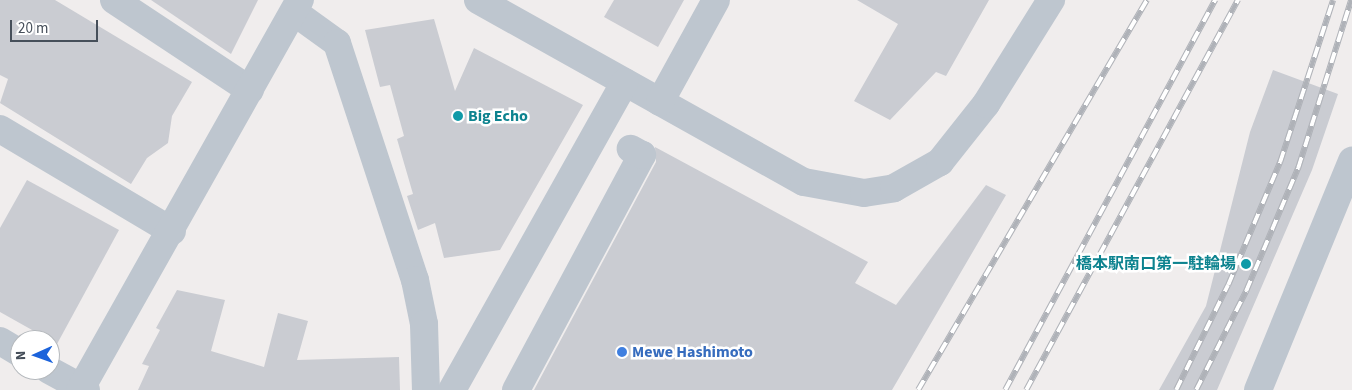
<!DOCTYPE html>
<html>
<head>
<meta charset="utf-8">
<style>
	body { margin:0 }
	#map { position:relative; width:1352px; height:390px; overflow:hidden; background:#f0eded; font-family:"Source Sans 3","Noto Sans JP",sans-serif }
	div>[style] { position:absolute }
	.building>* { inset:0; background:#caccd2 }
	.minor>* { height:28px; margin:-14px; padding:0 14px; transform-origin:14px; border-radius:14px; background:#bec6cf }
	.rail>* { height:5.5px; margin-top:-2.75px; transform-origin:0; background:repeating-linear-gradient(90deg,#fff 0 11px,#afb2b8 0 22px); box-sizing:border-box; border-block:1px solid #afb2b8 }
	.dots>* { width:14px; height:14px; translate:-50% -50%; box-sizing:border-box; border:2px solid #fff; border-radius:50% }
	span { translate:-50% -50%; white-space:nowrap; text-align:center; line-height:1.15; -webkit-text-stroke:5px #fff; paint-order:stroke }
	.culture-label { font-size:16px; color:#0d838f; font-weight:700 }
	.left { translate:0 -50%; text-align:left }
	.right { translate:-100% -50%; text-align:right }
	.shop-label { font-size:16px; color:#366cbe; font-weight:700 }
	.north { position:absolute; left:10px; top:330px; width:50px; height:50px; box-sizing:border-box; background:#fff; border:1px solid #b5b9bd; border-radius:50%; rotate:268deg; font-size:14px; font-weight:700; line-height:20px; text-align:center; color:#464f5a }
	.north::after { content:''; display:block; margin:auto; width:18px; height:22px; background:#1c63db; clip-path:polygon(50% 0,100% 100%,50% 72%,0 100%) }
	.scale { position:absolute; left:10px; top:20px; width:88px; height:22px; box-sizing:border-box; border:2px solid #464f5a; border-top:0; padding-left:6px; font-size:15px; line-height:18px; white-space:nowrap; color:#464f5a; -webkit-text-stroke:4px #fff; paint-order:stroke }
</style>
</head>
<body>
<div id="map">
	<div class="building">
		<i style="clip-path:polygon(0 0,55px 0,192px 82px,172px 116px,168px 143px,147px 158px,131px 184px,0 103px,8px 79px,0 75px)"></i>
		<i style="clip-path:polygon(151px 0,258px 0,231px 54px)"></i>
		<i style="clip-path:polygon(614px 0,684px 0,658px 47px,604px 17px)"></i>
		<i style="clip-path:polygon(857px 0,989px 0,946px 76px,936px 72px,890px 120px,854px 101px,898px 24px)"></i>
		<i style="clip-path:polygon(434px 19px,455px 91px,474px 48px,583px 105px,500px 250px,444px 258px,435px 223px,418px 230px,407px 196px,413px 194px,397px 139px,404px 136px,390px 85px,380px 87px,365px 30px)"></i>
		<i style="clip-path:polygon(1273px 70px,1338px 94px,1312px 170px,1217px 390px,1159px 390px,1206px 306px,1250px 132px)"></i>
		<i style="clip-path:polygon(655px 147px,868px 262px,855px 283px,896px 305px,986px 185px,1006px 195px,892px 390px,534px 390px,656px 162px)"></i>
		<i style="clip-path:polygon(27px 180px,119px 230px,57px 344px,0 312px,0 228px)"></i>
		<i style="clip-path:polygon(177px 290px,225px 300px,211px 351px,264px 367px,278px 313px,308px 321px,297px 360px,399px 357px,400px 390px,138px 390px,149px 366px,142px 364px,160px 330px,156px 328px)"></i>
	</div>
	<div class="minor">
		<i style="left:114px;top:0;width:163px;rotate:33.5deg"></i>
		<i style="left:478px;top:0;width:373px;rotate:29.2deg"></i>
		<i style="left:804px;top:182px;width:61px;rotate:10.4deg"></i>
		<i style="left:864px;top:193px;width:30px;rotate:-9deg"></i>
		<i style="left:894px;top:188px;width:53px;rotate:-29.5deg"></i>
		<i style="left:940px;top:162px;width:74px;rotate:-51.6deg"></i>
		<i style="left:986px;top:104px;width:123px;rotate:-58deg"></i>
		<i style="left:294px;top:12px;width:53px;rotate:35.8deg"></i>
		<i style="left:337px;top:43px;width:250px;rotate:71.8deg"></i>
		<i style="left:415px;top:280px;width:45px;rotate:78.4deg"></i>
		<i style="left:424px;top:324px;width:66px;rotate:88.3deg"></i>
		<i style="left:660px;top:102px;width:116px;rotate:-61.2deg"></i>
		<i style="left:0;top:129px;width:200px;rotate:30.7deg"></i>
		<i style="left:0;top:341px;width:23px;rotate:31deg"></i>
		<i style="left:49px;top:370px;width:42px;rotate:28.4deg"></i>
		<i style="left:80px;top:390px;width:448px;rotate:-60.6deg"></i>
		<i style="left:452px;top:390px;width:353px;rotate:-60.7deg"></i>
		<i style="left:516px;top:390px;width:267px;rotate:-61.8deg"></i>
		<i style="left:642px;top:155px;width:13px;rotate:-151deg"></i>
		<i style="left:1258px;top:390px;width:248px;rotate:-67.7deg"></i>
	</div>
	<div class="rail">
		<i style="left:918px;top:390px;width:452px;rotate:-59.6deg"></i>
		<i style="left:1005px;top:390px;width:443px;rotate:-61.7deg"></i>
		<i style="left:1026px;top:390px;width:444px;rotate:-61.5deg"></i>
		<i style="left:1176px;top:390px;width:117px;rotate:-63.7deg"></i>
		<i style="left:1228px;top:285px;width:134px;rotate:-67.1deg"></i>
		<i style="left:1280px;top:162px;width:170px;rotate:-71.9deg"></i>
		<i style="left:1196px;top:390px;width:111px;rotate:-63.2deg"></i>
		<i style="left:1246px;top:291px;width:134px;rotate:-67.1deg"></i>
		<i style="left:1298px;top:168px;width:176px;rotate:-72.5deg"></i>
	</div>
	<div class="dots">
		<i style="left:458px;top:116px;background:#0f9aa8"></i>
		<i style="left:1246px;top:264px;background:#0f9aa8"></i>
		<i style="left:622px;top:352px;background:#3f7fe0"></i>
	</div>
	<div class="culture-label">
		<span class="left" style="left:468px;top:116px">Big Echo</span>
		<span class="right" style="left:1236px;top:264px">橋本駅南口第一駐輪場</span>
	</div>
	<div class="shop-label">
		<span class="left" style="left:632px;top:352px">Mewe Hashimoto</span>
	</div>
	<div class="north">N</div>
	<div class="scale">20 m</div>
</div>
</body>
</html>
